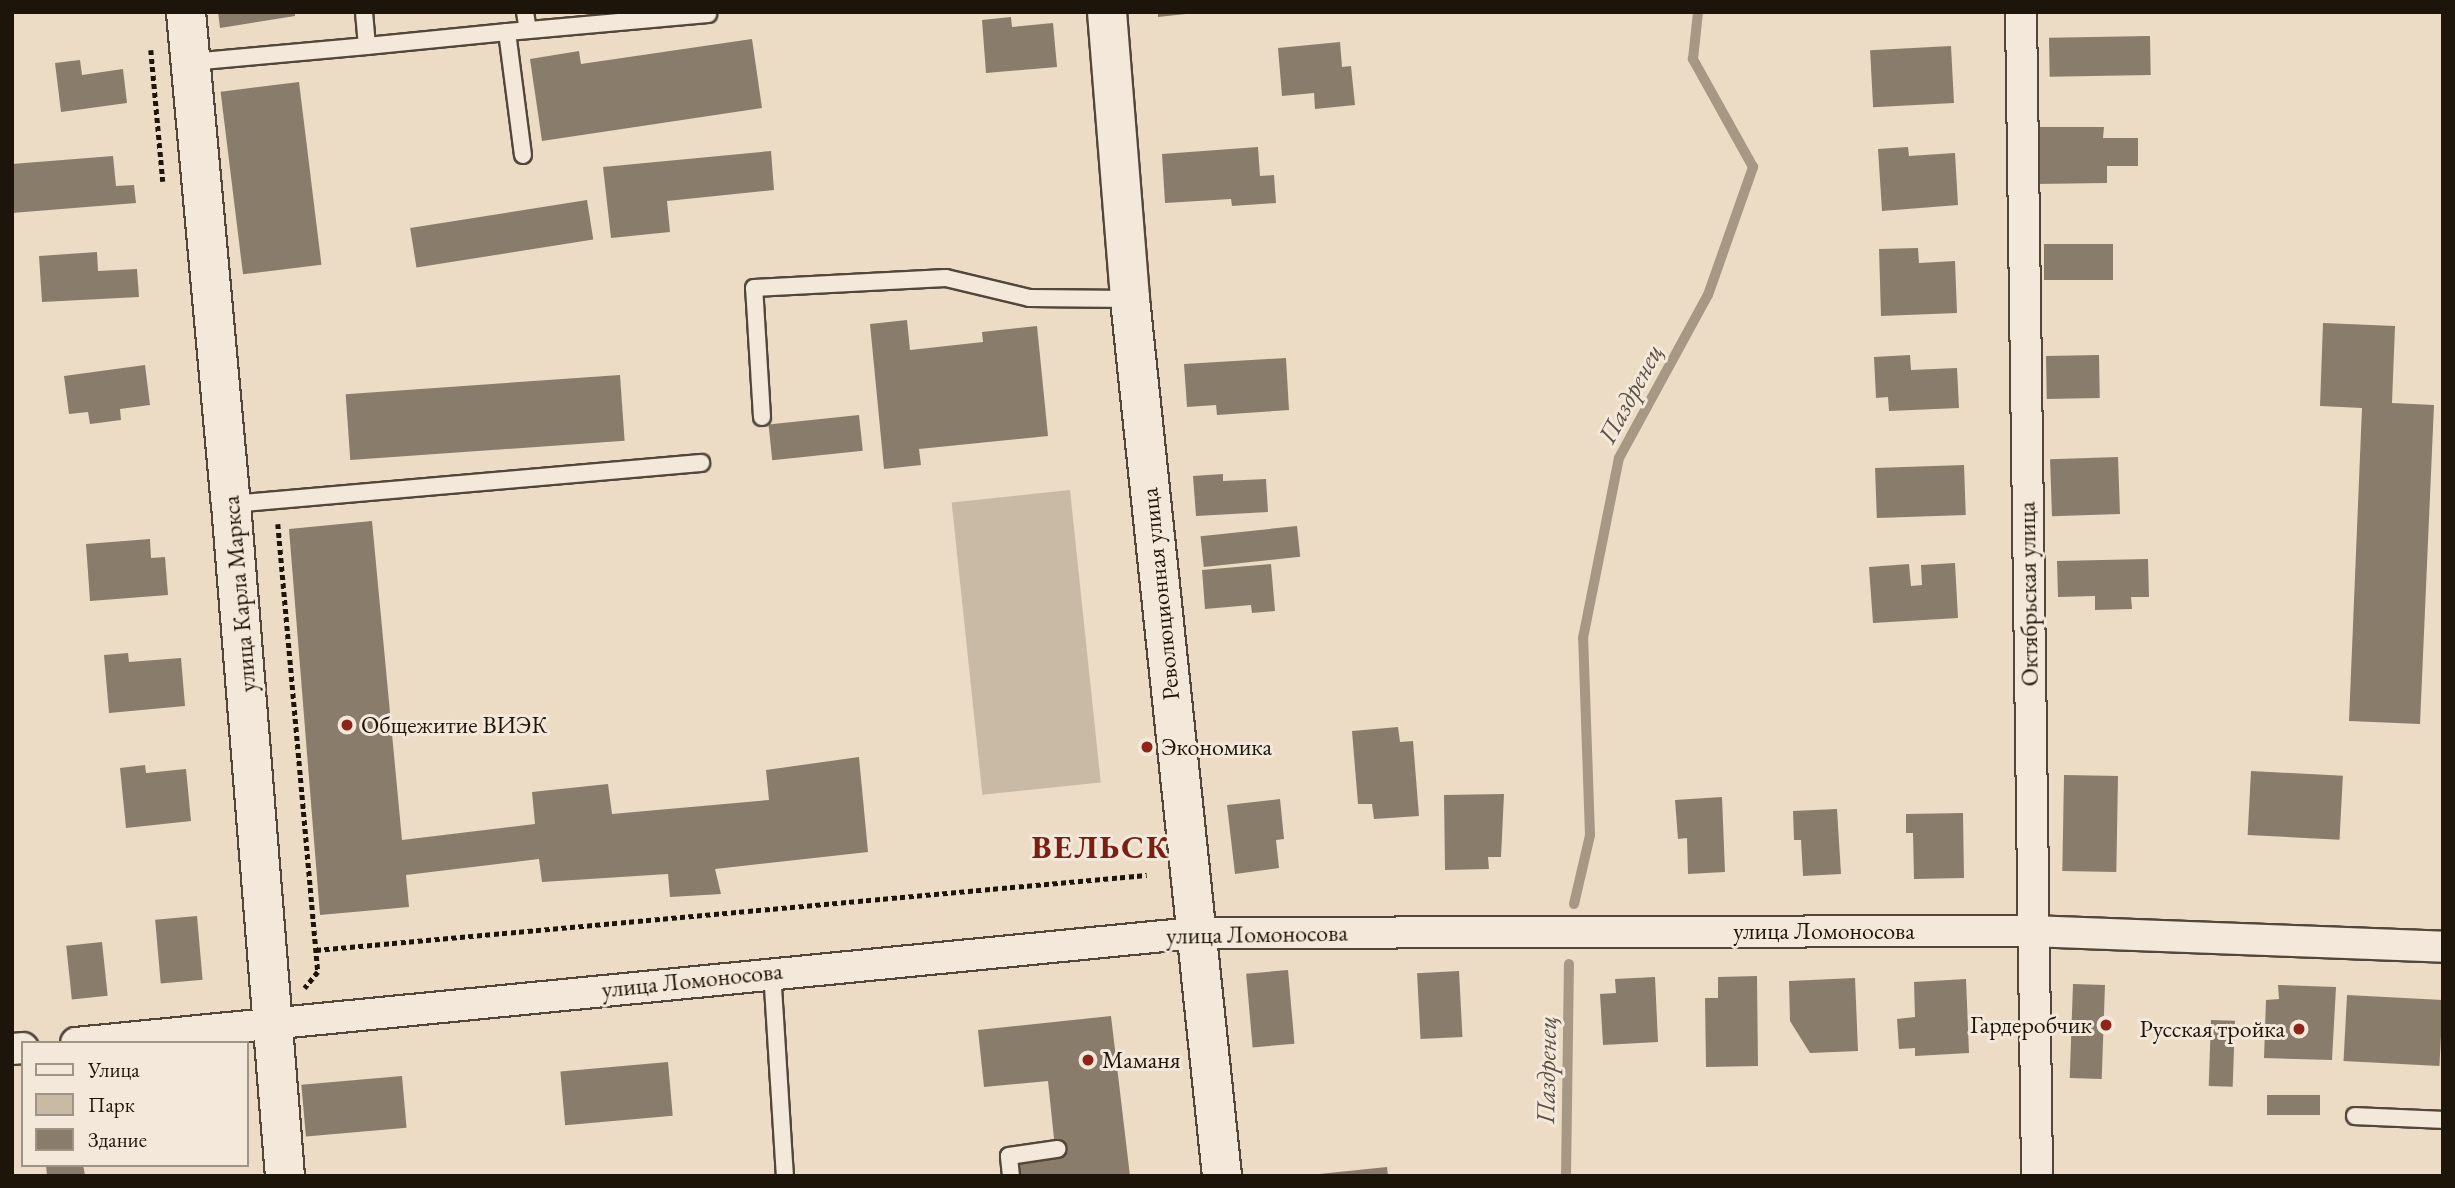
<!DOCTYPE html>
<html>
<head>
<meta charset="utf-8">
<style>
	body { margin:0 }
	#map { position:relative; width:2455px; height:1188px; overflow:hidden; background:#ecdcc5; font-family:"EB Garamond",serif }
	div>[style] { position:absolute }
	.green>* { inset:0; background:#c9baa5; transform-origin:0 0 }
	.stream>* { height:10px; margin:-5px; padding:0 5px; transform-origin:5px; border-radius:5px; background:#a69885 }
	.building>* { inset:0; background:#897c6b; transform-origin:0 0 }
	.path>* { height:4.5px; margin-top:-2.25px; transform-origin:0; background:repeating-linear-gradient(90deg,#1e150a 0 5px,transparent 0 8.5px) }
	.roads { filter:drop-shadow(2px 0 #524739) drop-shadow(-2px 0 #524739) drop-shadow(0 2px #524739) drop-shadow(0 -2px #524739) }
	.lane>* { height:16px; margin:-8px; padding:0 8px; transform-origin:8px; border-radius:8px; background:#f3e8d9 }
	.street>* { height:30px; margin:-15px; padding:0 15px; transform-origin:15px; border-radius:15px; background:#f3e8d9 }
	.secondary>* { height:38px; margin:-19px; padding:0 19px; transform-origin:19px; border-radius:19px; background:#f3e8d9 }
	.dots>* { width:19px; height:19px; translate:-50% -50%; box-sizing:border-box; border:4px solid #f3e8d9; border-radius:50% }
	span { translate:-50% -50%; white-space:nowrap; text-align:center; line-height:1.15; -webkit-text-stroke:6px #f3e8d9; paint-order:stroke }
	.street-label { font-size:24px; color:#1e150a }
	.poi-label { font-size:24px; color:#1e150a }
	.left { translate:0 -50%; text-align:left }
	.right { translate:-100% -50%; text-align:right }
	.water-label { font-size:26px; color:#5b5041; font-style:italic }
	.district-label { font-size:32px; color:#7a1f14; font-weight:700; letter-spacing:2px }
	.frame { position:absolute; inset:0; border:14px solid #1e150a; pointer-events:none }
	.legend { position:absolute; left:21px; top:1041px; width:228px; height:126px; box-sizing:border-box; background:#f3e8d9; border:2px solid #9e9486; margin:0; padding:9px 12px; list-style:none; font-size:21px; color:#1e150a }
	.legend li { display:flex; align-items:center; gap:14px; height:35px }
	.legend b { width:35px; border:2px solid #9e9486 }
</style>
</head>
<body>
<div id="map">
	<div class="green">
		<i style="left:1070px;top:490px;width:294px;height:119px;rotate:84deg"></i>
	</div>
	<div class="stream">
		<i style="left:1574px;top:904px;width:71px;rotate:-76.9deg"></i>
		<i style="left:1590px;top:835px;width:197px;rotate:-92deg"></i>
		<i style="left:1583px;top:638px;width:184px;rotate:-78.7deg"></i>
		<i style="left:1619px;top:458px;width:186px;rotate:-61.4deg"></i>
		<i style="left:1708px;top:295px;width:136px;rotate:-70.6deg"></i>
		<i style="left:1753px;top:167px;width:124px;rotate:-119.1deg"></i>
		<i style="left:1693px;top:59px;width:47px;rotate:-83.9deg"></i>
		<i style="left:1566px;top:1176px;width:212px;rotate:-89.2deg"></i>
	</div>
	<div class="building">
		<i style="clip-path:polygon(218px 12px,295px 12px,295px 16px,220px 28px)"></i>
		<i style="clip-path:polygon(1158px 12px,1186px 12px,1186px 14px,1158px 17px)"></i>
		<i style="clip-path:polygon(1011px 17px,1012px 27px,1053px 23px,1057px 67px,986px 73px,982px 20px)"></i>
		<i style="left:2150px;top:36px;width:39px;height:101px;rotate:89deg"></i>
		<i style="clip-path:polygon(752px 39px,762px 108px,542px 141px,530px 59px,579px 51px,581px 64px)"></i>
		<i style="clip-path:polygon(1340px 42px,1342px 67px,1351px 66px,1355px 105px,1315px 109px,1314px 93px,1282px 96px,1278px 48px)"></i>
		<i style="left:1951px;top:46px;width:57px;height:81px;rotate:87deg"></i>
		<i style="clip-path:polygon(80px 60px,82px 75px,123px 69px,127px 103px,61px 112px,55px 63px)"></i>
		<i style="left:299px;top:82px;width:184px;height:79px;rotate:83deg"></i>
		<i style="clip-path:polygon(2035px 127px,2104px 127px,2103px 138px,2138px 138px,2138px 166px,2107px 166px,2107px 183px,2036px 184px)"></i>
		<i style="clip-path:polygon(1258px 147px,1260px 176px,1274px 175px,1276px 203px,1232px 206px,1231px 199px,1165px 203px,1162px 154px)"></i>
		<i style="clip-path:polygon(1908px 147px,1909px 156px,1955px 153px,1958px 205px,1882px 211px,1878px 149px)"></i>
		<i style="clip-path:polygon(771px 151px,774px 190px,667px 201px,670px 232px,611px 238px,603px 167px)"></i>
		<i style="clip-path:polygon(113px 156px,116px 186px,134px 185px,136px 203px,12px 213px,12px 164px)"></i>
		<i style="left:587px;top:200px;width:40px;height:179px;rotate:81deg"></i>
		<i style="left:2113px;top:244px;width:36px;height:69px;rotate:90deg"></i>
		<i style="clip-path:polygon(1918px 248px,1919px 263px,1955px 261px,1957px 313px,1881px 316px,1879px 249px)"></i>
		<i style="clip-path:polygon(97px 252px,98px 271px,137px 269px,139px 297px,42px 302px,39px 256px)"></i>
		<i style="clip-path:polygon(907px 320px,910px 350px,983px 342px,982px 332px,1037px 326px,1048px 436px,919px 449px,921px 465px,884px 469px,870px 324px)"></i>
		<i style="clip-path:polygon(2323px 323px,2395px 326px,2392px 403px,2434px 405px,2420px 724px,2349px 721px,2362px 408px,2320px 406px)"></i>
		<i style="clip-path:polygon(1910px 355px,1911px 370px,1957px 368px,1959px 408px,1889px 411px,1888px 397px,1876px 398px,1874px 357px)"></i>
		<i style="left:2099px;top:355px;width:43px;height:53px;rotate:89deg"></i>
		<i style="clip-path:polygon(1286px 358px,1289px 410px,1217px 415px,1216px 405px,1187px 407px,1184px 364px)"></i>
		<i style="clip-path:polygon(145px 365px,150px 405px,120px 409px,121px 420px,90px 424px,88px 412px,69px 414px,64px 376px)"></i>
		<i style="left:620px;top:375px;width:66px;height:275px;rotate:86deg"></i>
		<i style="left:859px;top:415px;width:36px;height:91px;rotate:84deg"></i>
		<i style="left:2118px;top:457px;width:57px;height:68px;rotate:88deg"></i>
		<i style="left:1964px;top:465px;width:50px;height:89px;rotate:88deg"></i>
		<i style="clip-path:polygon(1223px 474px,1223px 481px,1266px 479px,1268px 512px,1196px 516px,1193px 476px)"></i>
		<i style="clip-path:polygon(372px 521px,402px 840px,535px 824px,532px 792px,608px 784px,612px 814px,769px 800px,766px 770px,859px 757px,868px 852px,715px 869px,721px 894px,670px 897px,668px 874px,542px 882px,539px 859px,406px 875px,409px 907px,320px 915px,289px 529px)"></i>
		<i style="left:1297px;top:526px;width:31px;height:97px;rotate:84deg"></i>
		<i style="clip-path:polygon(150px 539px,151px 558px,165px 557px,168px 595px,90px 601px,86px 544px)"></i>
		<i style="clip-path:polygon(2148px 559px,2149px 597px,2131px 597px,2132px 609px,2095px 610px,2095px 596px,2058px 597px,2057px 561px)"></i>
		<i style="clip-path:polygon(1955px 563px,1958px 618px,1873px 623px,1869px 567px,1909px 564px,1911px 586px,1922px 585px,1921px 565px)"></i>
		<i style="clip-path:polygon(1271px 564px,1275px 611px,1252px 613px,1251px 605px,1205px 609px,1202px 570px)"></i>
		<i style="clip-path:polygon(128px 653px,129px 662px,181px 658px,185px 706px,109px 713px,104px 655px)"></i>
		<i style="clip-path:polygon(1398px 727px,1400px 742px,1413px 741px,1419px 816px,1374px 819px,1372px 804px,1358px 804px,1352px 731px)"></i>
		<i style="clip-path:polygon(145px 765px,146px 773px,186px 769px,191px 821px,126px 828px,120px 768px)"></i>
		<i style="left:2251px;top:771px;width:92px;height:64px;rotate:3deg"></i>
		<i style="left:2064px;top:775px;width:54px;height:96px;rotate:1deg"></i>
		<i style="clip-path:polygon(1504px 794px,1501px 857px,1488px 857px,1489px 869px,1445px 870px,1444px 795px)"></i>
		<i style="clip-path:polygon(1722px 797px,1725px 872px,1688px 874px,1687px 838px,1678px 839px,1675px 800px)"></i>
		<i style="clip-path:polygon(1280px 799px,1284px 839px,1276px 840px,1279px 868px,1235px 874px,1227px 805px)"></i>
		<i style="clip-path:polygon(1837px 809px,1841px 874px,1803px 876px,1801px 840px,1794px 840px,1793px 811px)"></i>
		<i style="clip-path:polygon(1963px 813px,1964px 878px,1914px 879px,1913px 833px,1906px 833px,1906px 814px)"></i>
		<i style="left:197px;top:916px;width:64px;height:42px;rotate:85deg"></i>
		<i style="left:102px;top:942px;width:54px;height:36px;rotate:84deg"></i>
		<i style="left:1288px;top:970px;width:74px;height:42px;rotate:85deg"></i>
		<i style="left:1459px;top:971px;width:66px;height:42px;rotate:87deg"></i>
		<i style="clip-path:polygon(1757px 976px,1758px 1066px,1706px 1067px,1705px 998px,1718px 998px,1718px 977px)"></i>
		<i style="clip-path:polygon(1655px 977px,1658px 1042px,1603px 1045px,1600px 994px,1616px 993px,1615px 979px)"></i>
		<i style="clip-path:polygon(1855px 978px,1858px 1051px,1810px 1053px,1790px 1021px,1789px 981px)"></i>
		<i style="clip-path:polygon(1966px 979px,1969px 1053px,1915px 1056px,1915px 1048px,1899px 1049px,1897px 1019px,1915px 1017px,1914px 982px)"></i>
		<i style="left:2073px;top:984px;width:32px;height:94px;rotate:2deg"></i>
		<i style="clip-path:polygon(2278px 985px,2336px 987px,2332px 1060px,2264px 1058px,2266px 1000px,2279px 999px)"></i>
		<i style="left:2347px;top:995px;width:96px;height:66px;rotate:3deg"></i>
		<i style="clip-path:polygon(1111px 1016px,1130px 1176px,1011px 1176px,1010px 1166px,1056px 1158px,1048px 1081px,984px 1087px,978px 1030px)"></i>
		<i style="left:2211px;top:1020px;width:24px;height:66px;rotate:2deg"></i>
		<i style="left:668px;top:1062px;width:54px;height:108px;rotate:85deg"></i>
		<i style="left:402px;top:1076px;width:52px;height:101px;rotate:85deg"></i>
		<i style="left:2267px;top:1095px;width:53px;height:20px"></i>
		<i style="clip-path:polygon(46px 1165px,83px 1165px,85px 1175px,47px 1176px)"></i>
		<i style="clip-path:polygon(1387px 1167px,1388px 1176px,1319px 1176px,1319px 1174px)"></i>
	</div>
	<div class="path">
		<i style="left:151px;top:50px;width:132px;rotate:84.8deg"></i>
		<i style="left:278px;top:524px;width:450px;rotate:84.9deg"></i>
		<i style="left:318px;top:972px;width:21px;rotate:129deg"></i>
		<i style="left:316px;top:950px;width:834px;rotate:-5.16deg"></i>
	</div>
	<div class="roads">
		<div class="lane">
			<i style="left:364px;top:12px;width:34px;rotate:85deg"></i>
			<i style="left:367px;top:46px;width:141px;rotate:-5.7deg"></i>
			<i style="left:507px;top:32px;width:124px;rotate:82.6deg"></i>
			<i style="left:525px;top:12px;width:18px;rotate:81deg"></i>
			<i style="left:507px;top:32px;width:202px;rotate:-5.1deg"></i>
			<i style="left:191px;top:62px;width:177px;rotate:-5.2deg"></i>
			<i style="left:762px;top:417px;width:129px;rotate:-93.5deg"></i>
			<i style="left:754px;top:288px;width:192px;rotate:-3deg"></i>
			<i style="left:946px;top:278px;width:85px;rotate:13.5deg"></i>
			<i style="left:1029px;top:298px;width:101px;rotate:0.6deg"></i>
			<i style="left:231px;top:504px;width:472px;rotate:-5deg"></i>
			<i style="left:772px;top:971px;width:205px;rotate:86.4deg"></i>
			<i style="left:2355px;top:1116px;width:88px;rotate:2.6deg"></i>
			<i style="left:1011px;top:1176px;width:20px;rotate:-96deg"></i>
			<i style="left:1009px;top:1156px;width:49px;rotate:-8.3deg"></i>
		</div>
		<div class="street">
			<i style="left:2021px;top:12px;width:1164px;rotate:89.21deg"></i>
			<i style="left:76px;top:1043px;width:1123px;rotate:-5.62deg"></i>
			<i style="left:1194px;top:933px;width:838px;rotate:-0.14deg"></i>
			<i style="left:2032px;top:931px;width:411px;rotate:2.2deg"></i>
			<i style="left:12px;top:1049px;width:11px;rotate:-5deg"></i>
		</div>
		<div class="secondary">
			<i style="left:186px;top:12px;width:494px;rotate:84.8deg"></i>
			<i style="left:231px;top:504px;width:674px;rotate:85.41deg"></i>
			<i style="left:1107px;top:12px;width:288px;rotate:85.4deg"></i>
			<i style="left:1130px;top:299px;width:882px;rotate:84.01deg"></i>
		</div>
	</div>
	<div class="dots">
		<i style="left:347px;top:725px;background:#8f2418"></i>
		<i style="left:1147px;top:747px;background:#8f2418"></i>
		<i style="left:2106px;top:1025px;background:#8f2418"></i>
		<i style="left:2299px;top:1029px;background:#8f2418"></i>
		<i style="left:1088px;top:1060px;background:#8f2418"></i>
	</div>
	<div class="street-label">
		<span style="left:239px;top:594px;rotate:-95deg">улица Карла Маркса</span>
		<span style="left:1160px;top:594px;rotate:-96deg">Революционная улица</span>
		<span style="left:2028px;top:594px;rotate:-91deg">Октябрьская улица</span>
		<span style="left:1824px;top:931px">улица Ломоносова</span>
		<span style="left:1257px;top:934px;rotate:-1deg">улица Ломоносова</span>
		<span style="left:692px;top:980px;rotate:-6deg">улица Ломоносова</span>
	</div>
	<div class="poi-label">
		<span class="left" style="left:361px;top:725px">Общежитие ВИЭК</span>
		<span class="left" style="left:1161px;top:747px">Экономика</span>
		<span class="right" style="left:2092px;top:1025px">Гардеробчик</span>
		<span class="right" style="left:2285px;top:1029px">Русская тройка</span>
		<span class="left" style="left:1102px;top:1060px">Маманя</span>
	</div>
	<div class="water-label">
		<span style="left:1631px;top:394px;rotate:-62deg">Паздренец</span>
		<span style="left:1547px;top:1070px;rotate:-89deg">Паздренец</span>
	</div>
	<div class="district-label">
		<span style="left:1101px;top:847px">ВЕЛЬСК</span>
	</div>
	<div class="frame"></div>
	<ul class="legend">
	<li><b style="height:9px;background:#f3e8d9"></b>Улица</li>
	<li><b style="height:19px;background:#c9baa5"></b>Парк</li>
	<li><b style="height:19px;background:#897c6b"></b>Здание</li>
	</ul>
</div>
</body>
</html>
